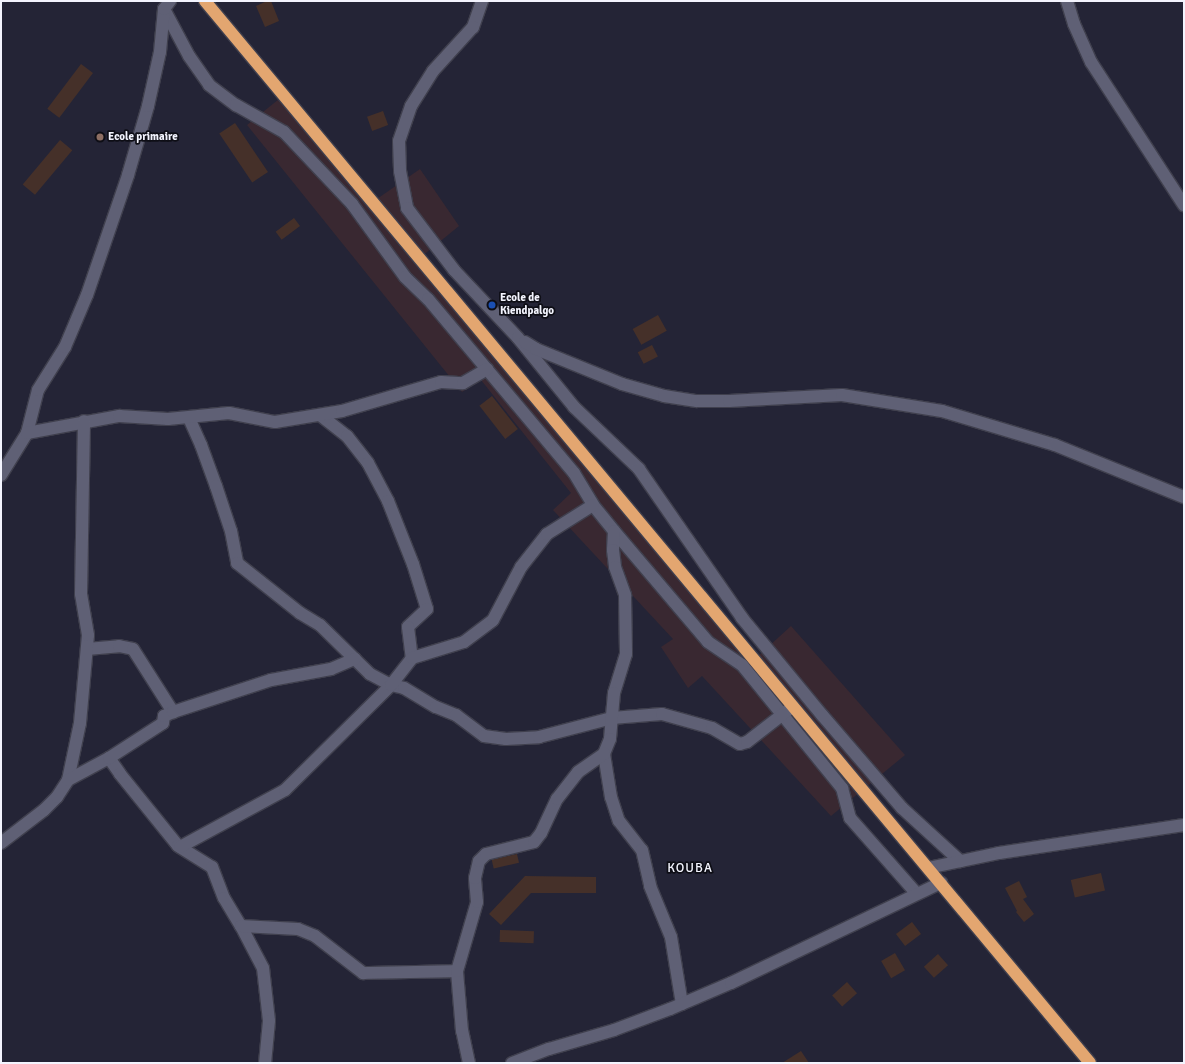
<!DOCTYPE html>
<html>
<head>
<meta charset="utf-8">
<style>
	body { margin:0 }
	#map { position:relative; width:1185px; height:1064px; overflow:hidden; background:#242436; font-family:Signika,sans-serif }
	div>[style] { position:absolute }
	.commercial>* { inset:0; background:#392831 }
	.building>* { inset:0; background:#453029; transform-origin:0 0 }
	.roads { filter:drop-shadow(1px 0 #40404e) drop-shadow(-1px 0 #40404e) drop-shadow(0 1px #40404e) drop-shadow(0 -1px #40404e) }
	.minor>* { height:12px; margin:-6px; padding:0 6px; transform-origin:6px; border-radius:6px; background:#5f6075 }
	.highway>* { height:12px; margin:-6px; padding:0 6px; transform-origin:6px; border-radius:6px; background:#e3a670 }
	.dots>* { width:11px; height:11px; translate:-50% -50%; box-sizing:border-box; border:2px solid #0e0e16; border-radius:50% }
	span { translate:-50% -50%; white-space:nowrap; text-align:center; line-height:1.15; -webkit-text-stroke:3.5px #0e0e16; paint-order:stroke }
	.poi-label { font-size:11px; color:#f3f4fe; font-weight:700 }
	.left { translate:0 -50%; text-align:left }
	.quarter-label { font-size:13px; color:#f3f4fe; letter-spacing:1px }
	.frame { position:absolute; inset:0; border:2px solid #f3f4fe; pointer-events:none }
</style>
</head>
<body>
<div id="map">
	<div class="commercial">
		<i style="clip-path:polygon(284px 95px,374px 201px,420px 169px,459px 226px,421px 257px,755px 659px,791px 626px,905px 755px,831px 816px,702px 676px,688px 688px,661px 647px,673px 639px,553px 510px,571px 493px,481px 380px,462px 392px,247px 125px)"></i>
	</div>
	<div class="building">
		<i style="clip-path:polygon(267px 1px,271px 1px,279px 21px,265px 27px,256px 6px)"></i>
		<i style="left:81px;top:64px;width:15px;height:56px;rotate:37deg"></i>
		<i style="left:383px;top:111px;width:15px;height:17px;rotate:70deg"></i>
		<i style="left:235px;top:123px;width:59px;height:19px;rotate:56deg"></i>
		<i style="left:60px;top:140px;width:16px;height:58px;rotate:40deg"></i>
		<i style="left:294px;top:218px;width:10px;height:23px;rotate:53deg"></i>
		<i style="left:658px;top:315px;width:18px;height:29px;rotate:61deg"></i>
		<i style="left:652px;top:345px;width:13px;height:16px;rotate:63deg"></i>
		<i style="left:492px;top:396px;width:42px;height:16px;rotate:52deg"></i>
		<i style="left:517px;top:854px;width:9px;height:26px;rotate:77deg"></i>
		<i style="left:1101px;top:873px;width:18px;height:31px;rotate:77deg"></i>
		<i style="clip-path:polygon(525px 876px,596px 877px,596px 893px,531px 893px,501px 925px,489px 914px)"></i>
		<i style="clip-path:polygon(1019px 881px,1027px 897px,1023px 899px,1034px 914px,1024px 922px,1016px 912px,1017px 911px,1005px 888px)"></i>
		<i style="left:912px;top:922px;width:15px;height:20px;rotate:53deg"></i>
		<i style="left:500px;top:930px;width:34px;height:12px;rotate:2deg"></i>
		<i style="left:895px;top:953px;width:20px;height:16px;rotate:60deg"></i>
		<i style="left:938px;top:954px;width:15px;height:19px;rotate:48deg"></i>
		<i style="left:847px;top:982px;width:15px;height:20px;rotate:48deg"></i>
		<i style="clip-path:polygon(801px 1051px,809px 1063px,782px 1063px)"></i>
	</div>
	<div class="roads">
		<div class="minor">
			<i style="left:482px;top:1px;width:28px;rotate:109deg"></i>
			<i style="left:473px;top:27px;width:59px;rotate:132.3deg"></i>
			<i style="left:433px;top:71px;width:41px;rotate:122.2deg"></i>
			<i style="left:411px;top:106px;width:37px;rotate:109deg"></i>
			<i style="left:399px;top:141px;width:30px;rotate:88deg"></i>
			<i style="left:400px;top:171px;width:38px;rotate:79deg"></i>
			<i style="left:407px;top:208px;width:78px;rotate:52.8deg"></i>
			<i style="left:454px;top:270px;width:93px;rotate:46.7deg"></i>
			<i style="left:518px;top:338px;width:89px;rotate:50.9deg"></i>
			<i style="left:574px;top:407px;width:90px;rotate:43.6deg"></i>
			<i style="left:639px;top:469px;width:181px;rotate:55.3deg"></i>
			<i style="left:742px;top:618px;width:126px;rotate:50.5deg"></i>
			<i style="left:822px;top:715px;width:123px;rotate:49.3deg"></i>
			<i style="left:902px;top:808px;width:79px;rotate:42.4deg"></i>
			<i style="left:1067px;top:1px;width:24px;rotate:73deg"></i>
			<i style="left:1074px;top:24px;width:42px;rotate:65.9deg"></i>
			<i style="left:1091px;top:62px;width:171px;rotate:57deg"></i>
			<i style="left:164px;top:9px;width:53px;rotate:62deg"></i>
			<i style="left:189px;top:56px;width:35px;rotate:55deg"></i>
			<i style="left:209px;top:85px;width:34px;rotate:37deg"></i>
			<i style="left:236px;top:105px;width:55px;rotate:29.4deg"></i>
			<i style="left:284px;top:132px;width:99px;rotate:46.6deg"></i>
			<i style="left:352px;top:204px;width:90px;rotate:54deg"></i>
			<i style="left:405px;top:277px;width:32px;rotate:44deg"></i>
			<i style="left:428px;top:299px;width:227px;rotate:50deg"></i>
			<i style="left:574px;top:473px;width:37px;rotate:59deg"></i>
			<i style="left:593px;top:505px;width:33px;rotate:51deg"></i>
			<i style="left:614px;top:531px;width:145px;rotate:49.7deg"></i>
			<i style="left:708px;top:642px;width:41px;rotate:34.1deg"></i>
			<i style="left:742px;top:665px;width:159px;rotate:50.9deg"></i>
			<i style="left:842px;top:788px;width:31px;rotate:75deg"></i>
			<i style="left:850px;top:818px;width:101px;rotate:48.6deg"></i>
			<i style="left:525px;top:342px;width:13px;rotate:32deg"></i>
			<i style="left:536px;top:349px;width:93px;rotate:22.1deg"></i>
			<i style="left:622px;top:384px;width:44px;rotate:15.9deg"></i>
			<i style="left:664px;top:396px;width:33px;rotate:9deg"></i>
			<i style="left:697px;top:401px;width:32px"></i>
			<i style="left:729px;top:401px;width:113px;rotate:-3deg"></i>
			<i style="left:842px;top:395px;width:101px;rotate:9.1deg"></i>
			<i style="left:942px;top:411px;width:118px;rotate:16.7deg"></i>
			<i style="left:1055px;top:445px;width:139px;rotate:22deg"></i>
			<i style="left:320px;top:415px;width:34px;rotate:38deg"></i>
			<i style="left:347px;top:436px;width:34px;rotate:52deg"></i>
			<i style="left:368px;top:463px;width:43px;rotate:62.2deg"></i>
			<i style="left:388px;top:501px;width:68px;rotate:68.4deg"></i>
			<i style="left:413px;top:564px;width:47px;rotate:72.7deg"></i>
			<i style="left:427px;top:609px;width:26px;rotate:137deg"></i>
			<i style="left:408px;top:627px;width:31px;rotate:83deg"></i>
			<i style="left:189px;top:418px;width:30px;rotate:66deg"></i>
			<i style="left:201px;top:445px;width:44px;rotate:69.9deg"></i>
			<i style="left:216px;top:486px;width:47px;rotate:71.6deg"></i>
			<i style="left:231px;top:531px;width:33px;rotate:79deg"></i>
			<i style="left:237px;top:563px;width:80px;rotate:38.4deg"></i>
			<i style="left:300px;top:613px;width:23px;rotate:31deg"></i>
			<i style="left:320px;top:625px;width:70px;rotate:44.4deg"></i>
			<i style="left:370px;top:674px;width:24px;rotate:28deg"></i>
			<i style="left:391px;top:685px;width:13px;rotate:13deg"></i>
			<i style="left:404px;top:688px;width:37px;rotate:31deg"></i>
			<i style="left:436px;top:707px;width:22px;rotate:22deg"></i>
			<i style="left:456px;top:715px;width:35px;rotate:37deg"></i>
			<i style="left:484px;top:736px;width:22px;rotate:8deg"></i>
			<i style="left:506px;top:739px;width:33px;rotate:-3deg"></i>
			<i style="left:539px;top:737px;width:75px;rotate:-14.6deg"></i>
			<i style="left:612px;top:718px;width:50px;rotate:-4.6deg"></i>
			<i style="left:662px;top:714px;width:52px;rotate:15.6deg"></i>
			<i style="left:712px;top:728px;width:32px;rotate:30deg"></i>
			<i style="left:740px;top:744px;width:7px;rotate:-16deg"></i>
			<i style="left:747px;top:742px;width:51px;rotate:-37.8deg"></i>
			<i style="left:27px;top:433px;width:44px;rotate:-75.7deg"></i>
			<i style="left:38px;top:390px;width:51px;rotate:-57.9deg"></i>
			<i style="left:65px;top:347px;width:56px;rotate:-67.1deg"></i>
			<i style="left:87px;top:295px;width:127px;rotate:-71.1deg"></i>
			<i style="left:128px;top:175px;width:72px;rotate:-73.8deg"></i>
			<i style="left:148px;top:106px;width:55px;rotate:-77.5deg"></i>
			<i style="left:160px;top:52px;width:43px;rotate:-84.7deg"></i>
			<i style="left:164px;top:9px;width:10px;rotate:-53deg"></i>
			<i style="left:1px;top:475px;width:49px;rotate:-58.2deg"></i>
			<i style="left:27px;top:433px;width:94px;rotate:-10.5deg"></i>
			<i style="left:119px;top:416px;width:49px;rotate:3.5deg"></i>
			<i style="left:168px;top:419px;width:61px;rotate:-5.6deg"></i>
			<i style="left:229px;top:413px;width:47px;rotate:11.1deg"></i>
			<i style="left:275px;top:422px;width:68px;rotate:-9.3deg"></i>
			<i style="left:342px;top:411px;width:103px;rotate:-16.3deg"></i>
			<i style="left:441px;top:382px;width:22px;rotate:3deg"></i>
			<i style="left:463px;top:383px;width:28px;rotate:-30deg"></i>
			<i style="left:614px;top:531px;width:19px;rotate:93deg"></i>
			<i style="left:613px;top:550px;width:17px;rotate:83deg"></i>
			<i style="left:615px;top:567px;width:30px;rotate:70deg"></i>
			<i style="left:625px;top:595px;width:59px;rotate:89deg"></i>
			<i style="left:626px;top:654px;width:41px;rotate:107.1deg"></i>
			<i style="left:614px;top:693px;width:46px;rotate:95deg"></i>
			<i style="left:610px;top:739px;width:16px;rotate:112deg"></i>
			<i style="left:604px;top:754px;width:44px;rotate:80.8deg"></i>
			<i style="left:611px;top:797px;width:25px;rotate:72deg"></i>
			<i style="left:619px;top:821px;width:37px;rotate:52deg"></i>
			<i style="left:642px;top:850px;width:37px;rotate:77deg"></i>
			<i style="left:650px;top:886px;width:55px;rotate:67.6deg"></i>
			<i style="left:671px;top:937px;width:68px;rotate:80.7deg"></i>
			<i style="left:87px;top:649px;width:32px;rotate:-5deg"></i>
			<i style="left:119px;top:646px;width:14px;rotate:12deg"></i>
			<i style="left:133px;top:649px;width:75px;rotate:57.6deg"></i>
			<i style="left:109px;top:758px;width:19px;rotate:55deg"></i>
			<i style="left:120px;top:774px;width:92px;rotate:51.1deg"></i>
			<i style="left:178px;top:846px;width:40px;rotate:32deg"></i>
			<i style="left:212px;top:867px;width:33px;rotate:69deg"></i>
			<i style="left:224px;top:898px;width:33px;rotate:59deg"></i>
			<i style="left:241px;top:926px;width:47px;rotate:62.4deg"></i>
			<i style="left:263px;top:968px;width:53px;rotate:83.5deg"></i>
			<i style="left:269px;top:1021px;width:42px;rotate:95.4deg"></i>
			<i style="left:68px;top:780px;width:58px;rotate:-78.1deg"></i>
			<i style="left:80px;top:723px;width:88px;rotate:-84.8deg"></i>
			<i style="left:88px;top:635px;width:42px;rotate:-99.7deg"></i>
			<i style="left:81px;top:594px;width:173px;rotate:-89deg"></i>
			<i style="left:1px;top:843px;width:54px;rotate:-37.5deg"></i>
			<i style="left:44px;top:810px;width:18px;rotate:-45deg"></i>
			<i style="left:57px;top:797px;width:20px;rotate:-57deg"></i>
			<i style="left:68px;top:780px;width:47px;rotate:-28.2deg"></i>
			<i style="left:109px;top:758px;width:64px;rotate:-32.9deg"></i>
			<i style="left:163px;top:723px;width:7px;rotate:-82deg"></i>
			<i style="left:164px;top:716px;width:10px;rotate:-24deg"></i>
			<i style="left:173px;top:712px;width:103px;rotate:-18.1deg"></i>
			<i style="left:271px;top:680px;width:61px;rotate:-10.4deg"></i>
			<i style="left:331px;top:669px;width:26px;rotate:-23deg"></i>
			<i style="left:180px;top:847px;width:119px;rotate:-28.5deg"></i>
			<i style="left:285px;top:790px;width:149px;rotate:-44.7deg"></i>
			<i style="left:391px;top:685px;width:34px;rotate:-52deg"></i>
			<i style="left:412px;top:658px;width:54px;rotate:-17.1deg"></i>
			<i style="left:464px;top:642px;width:36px;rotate:-37deg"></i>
			<i style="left:493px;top:620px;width:60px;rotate:-62.2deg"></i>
			<i style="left:521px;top:567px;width:42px;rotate:-51.8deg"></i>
			<i style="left:547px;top:534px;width:54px;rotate:-32.2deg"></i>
			<i style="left:928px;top:868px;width:73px;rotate:-11.9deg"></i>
			<i style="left:999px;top:853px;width:187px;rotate:-8.6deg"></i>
			<i style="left:241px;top:926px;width:57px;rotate:3deg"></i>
			<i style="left:298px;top:929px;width:18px;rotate:22deg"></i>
			<i style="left:315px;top:936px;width:61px;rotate:37.6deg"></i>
			<i style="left:363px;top:973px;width:94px;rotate:-1.2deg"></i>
			<i style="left:469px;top:1063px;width:33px;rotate:-102deg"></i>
			<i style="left:462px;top:1031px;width:60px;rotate:-94.8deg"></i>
			<i style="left:457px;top:971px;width:72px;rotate:-73.8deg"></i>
			<i style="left:477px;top:902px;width:24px;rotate:-95deg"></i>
			<i style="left:475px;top:878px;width:17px;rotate:-77deg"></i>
			<i style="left:479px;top:861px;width:10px;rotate:-45deg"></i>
			<i style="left:486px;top:854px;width:49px;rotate:-14deg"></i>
			<i style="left:534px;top:842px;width:11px;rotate:-52deg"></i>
			<i style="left:541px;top:833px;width:38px;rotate:-65deg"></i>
			<i style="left:557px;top:799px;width:34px;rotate:-52deg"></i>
			<i style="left:578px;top:772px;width:32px;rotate:-35deg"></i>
			<i style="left:512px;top:1063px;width:40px;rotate:-21deg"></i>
			<i style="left:549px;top:1049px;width:68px;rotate:-16.3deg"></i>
			<i style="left:614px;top:1030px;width:60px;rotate:-20.6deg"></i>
			<i style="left:670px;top:1009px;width:66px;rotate:-23.1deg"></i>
			<i style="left:731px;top:983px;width:233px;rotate:-25.5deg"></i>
		</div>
		<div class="highway">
			<i style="left:205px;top:1px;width:1382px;rotate:50.19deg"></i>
		</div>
	</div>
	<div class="dots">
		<i style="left:100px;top:137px;background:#8d6e63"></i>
		<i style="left:492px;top:305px;background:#1a4fb4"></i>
	</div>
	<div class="poi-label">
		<span class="left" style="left:108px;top:137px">Ecole primaire</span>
		<span class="left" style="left:500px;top:305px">Ecole de<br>Kiendpalgo</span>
	</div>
	<div class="quarter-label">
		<span style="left:690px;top:868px">KOUBA</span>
	</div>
	<div class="frame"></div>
</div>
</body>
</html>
